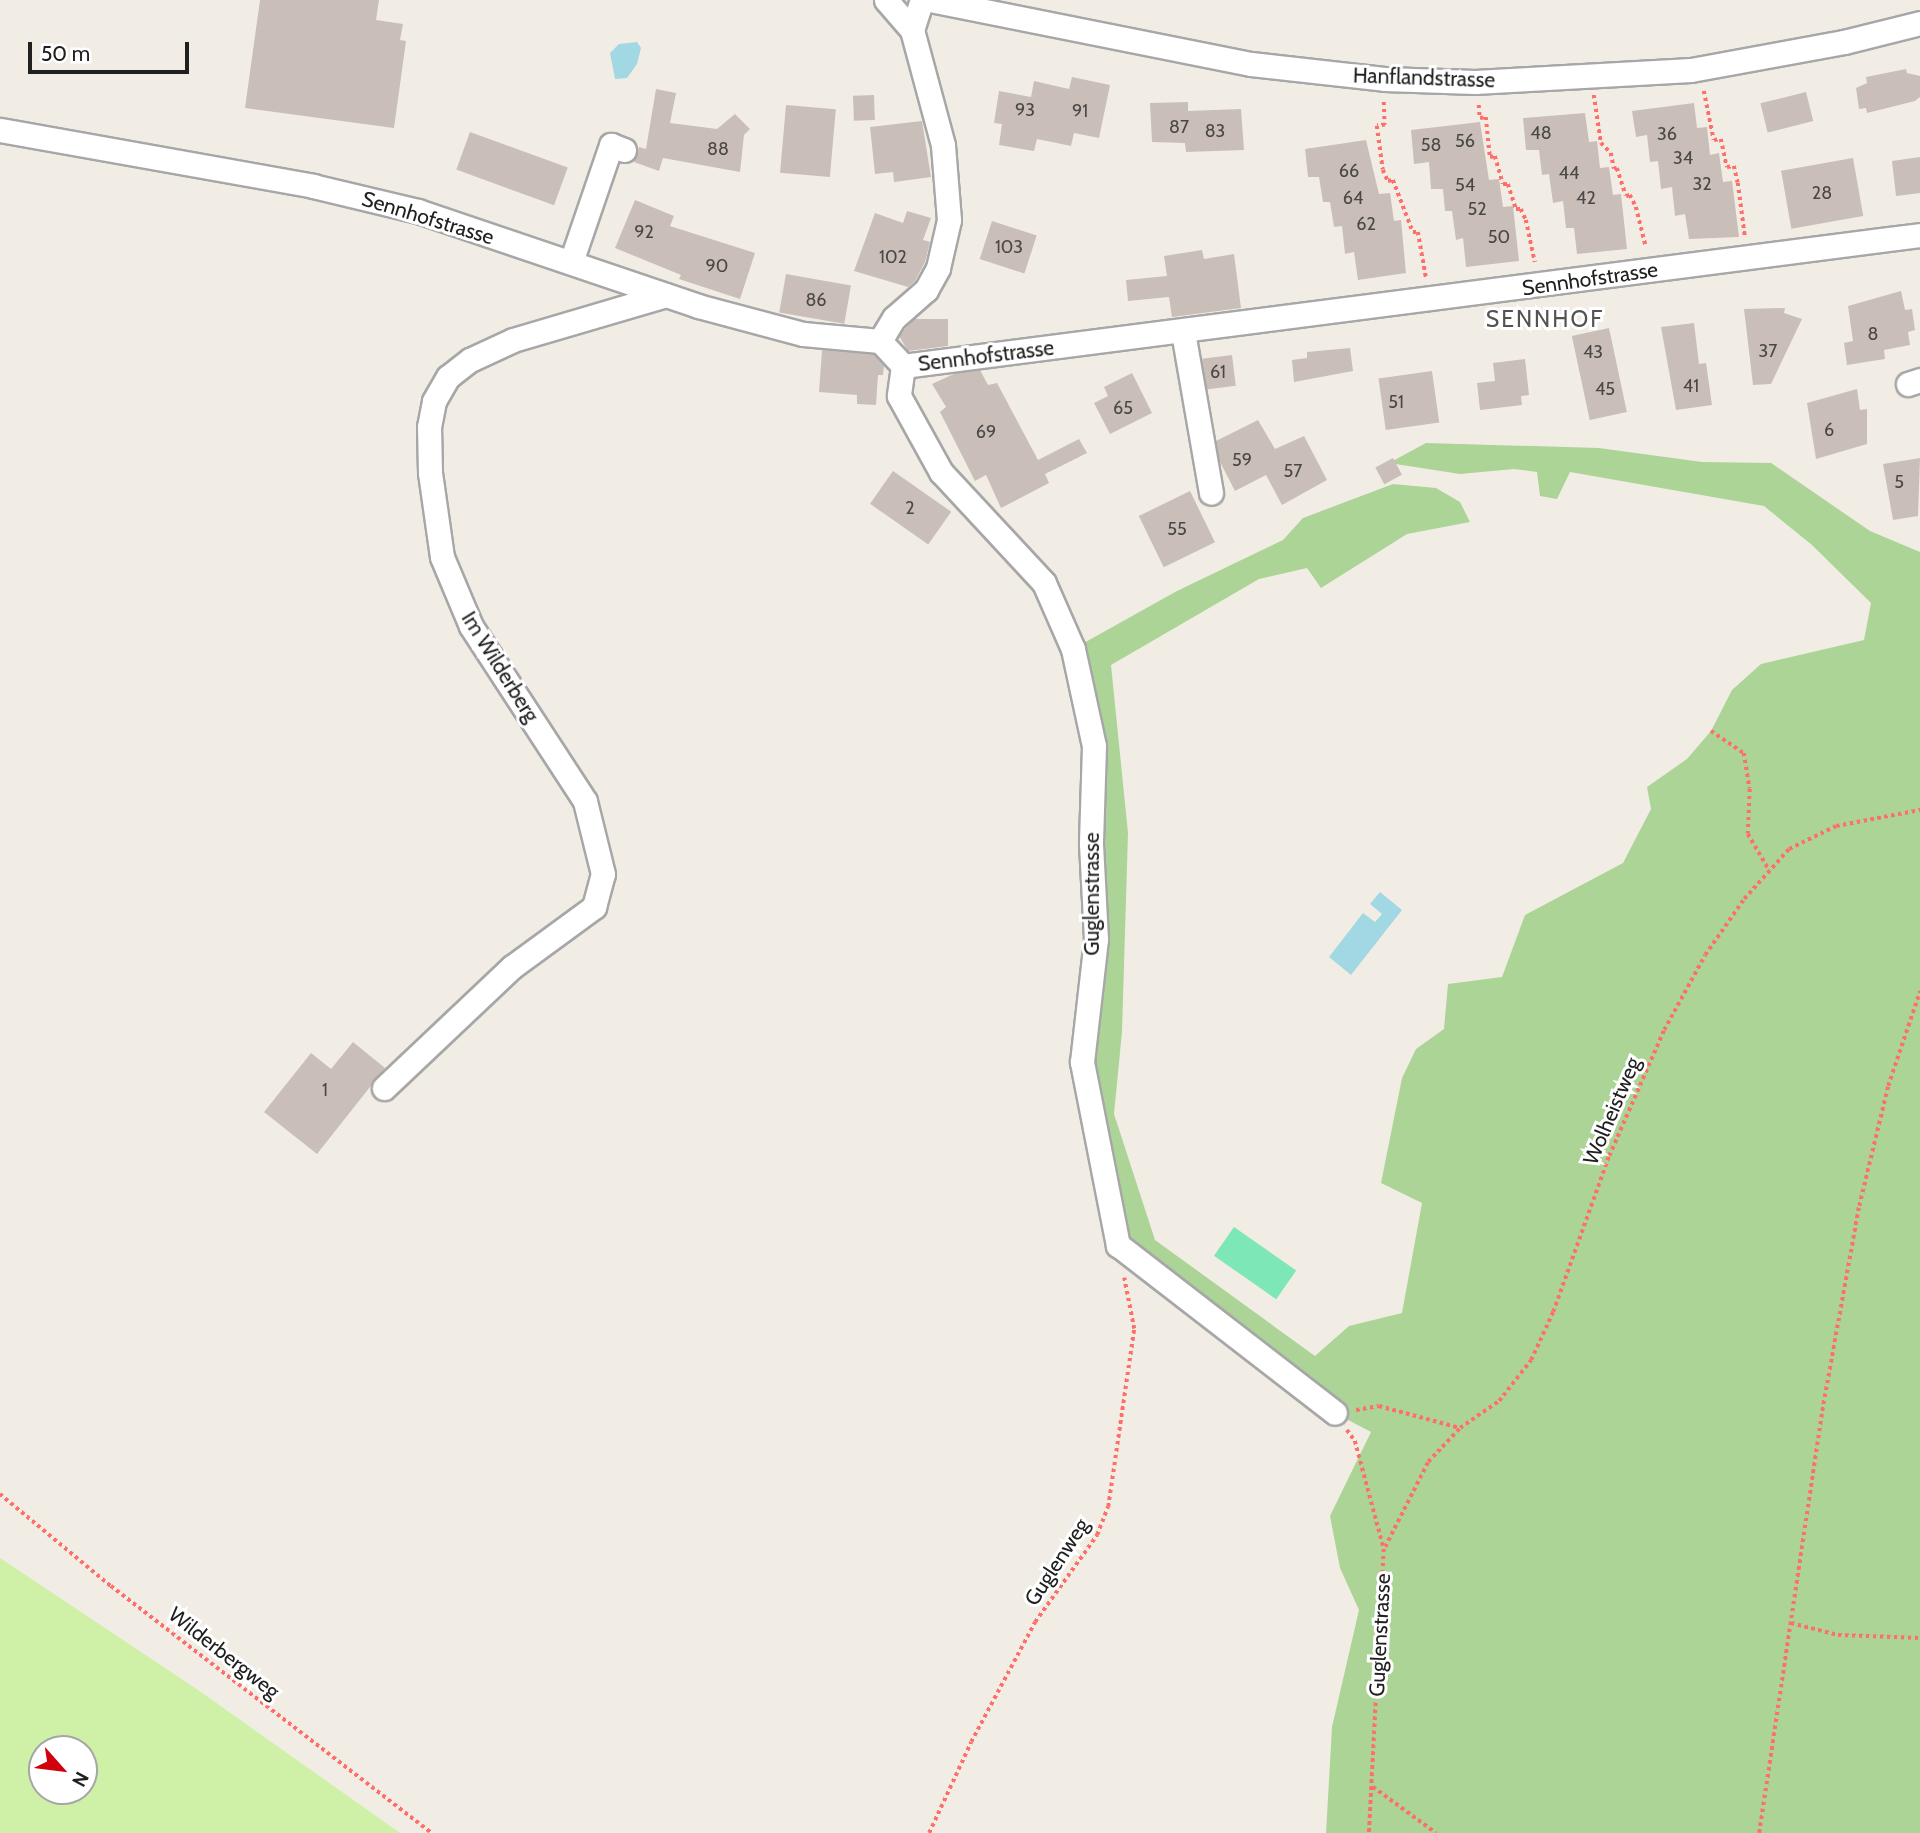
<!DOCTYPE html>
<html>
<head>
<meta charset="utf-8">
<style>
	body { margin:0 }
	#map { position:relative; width:1920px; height:1833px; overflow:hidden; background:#f1ede5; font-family:Cabin,sans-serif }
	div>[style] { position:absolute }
	.grass>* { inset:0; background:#cff0a7 }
	.forest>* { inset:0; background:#acd496 }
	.pitch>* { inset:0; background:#7de7b8; transform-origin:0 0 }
	.water>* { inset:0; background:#a2d8e3 }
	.building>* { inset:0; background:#cabeb8; transform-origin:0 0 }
	.path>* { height:3.5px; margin-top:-1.75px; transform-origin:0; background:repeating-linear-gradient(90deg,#ff6f69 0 3.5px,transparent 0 7px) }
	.roads { filter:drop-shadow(2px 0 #a7a7a7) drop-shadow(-2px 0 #a7a7a7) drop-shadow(0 2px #a7a7a7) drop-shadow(0 -2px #a7a7a7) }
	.minor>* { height:23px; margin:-11.5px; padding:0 11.5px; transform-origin:11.5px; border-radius:11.5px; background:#fff }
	span { translate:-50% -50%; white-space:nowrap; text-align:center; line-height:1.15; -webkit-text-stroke:6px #fff; paint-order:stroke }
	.number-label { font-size:18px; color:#4a4846 }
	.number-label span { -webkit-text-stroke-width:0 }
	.street-label { font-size:21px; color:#202020 }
	.neighbourhood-label { font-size:23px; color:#535353; letter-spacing:2px }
	.north { position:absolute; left:28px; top:1735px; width:70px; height:70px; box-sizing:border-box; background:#fff; border:2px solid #a6a6a6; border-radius:50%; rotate:118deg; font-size:19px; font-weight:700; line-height:28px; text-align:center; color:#202020 }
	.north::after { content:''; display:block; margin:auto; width:24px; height:32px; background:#d0000d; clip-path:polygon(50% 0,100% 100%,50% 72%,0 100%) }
	.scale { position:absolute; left:28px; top:42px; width:161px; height:32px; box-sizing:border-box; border:4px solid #202020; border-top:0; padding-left:9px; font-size:21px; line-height:24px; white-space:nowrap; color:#202020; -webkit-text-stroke:5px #fff; paint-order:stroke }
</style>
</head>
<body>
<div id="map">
	<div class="grass">
		<i style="clip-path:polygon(evenodd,0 1558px,198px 1690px,400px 1833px,0 1833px,0 1558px,42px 1749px,84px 1749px,84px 1791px,42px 1791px,42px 1749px)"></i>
	</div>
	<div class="forest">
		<i style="clip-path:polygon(1426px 443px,1599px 448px,1702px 462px,1771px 463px,1870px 531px,1920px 552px,1920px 1833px,1326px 1833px,1332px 1727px,1359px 1610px,1340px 1568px,1330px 1516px,1371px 1432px,1335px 1413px,1118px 1245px,1090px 1115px,1094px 746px,1073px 649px,1177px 591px,1283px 540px,1303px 518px,1393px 484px,1436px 488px,1460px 502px,1470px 522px,1407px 534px,1321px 588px,1307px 568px,1259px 579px,1111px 665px,1128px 833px,1122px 1032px,1114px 1114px,1155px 1240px,1315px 1356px,1349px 1326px,1402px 1313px,1422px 1203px,1381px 1183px,1402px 1078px,1416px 1049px,1444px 1029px,1448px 984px,1502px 977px,1525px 915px,1623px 863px,1651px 809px,1647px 787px,1687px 759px,1711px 731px,1732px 690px,1761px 664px,1864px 640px,1871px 603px,1812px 545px,1764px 506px,1570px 472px,1557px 499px,1540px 496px,1537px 472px,1514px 469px,1460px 474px,1389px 463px)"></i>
	</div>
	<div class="pitch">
		<i style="left:1234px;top:1227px;width:76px;height:35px;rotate:35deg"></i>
	</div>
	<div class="water">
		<i style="clip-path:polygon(637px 42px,641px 48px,637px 64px,627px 78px,615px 79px,610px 53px,619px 44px)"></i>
		<i style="clip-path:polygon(1380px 892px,1402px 910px,1351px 975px,1329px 957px,1363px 913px,1375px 922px,1382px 914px,1370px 904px)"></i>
	</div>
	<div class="building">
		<i style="clip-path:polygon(260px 0,379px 0,376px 20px,403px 24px,400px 40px,406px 41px,394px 128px,245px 108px)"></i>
		<i style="clip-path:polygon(1906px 69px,1907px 73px,1920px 76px,1920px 97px,1915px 101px,1867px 113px,1866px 108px,1859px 109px,1856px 88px,1867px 83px,1866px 77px)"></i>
		<i style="clip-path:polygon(1072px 77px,1110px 85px,1099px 138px,1074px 133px,1071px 146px,1037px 139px,1034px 151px,999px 145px,1002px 124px,994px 123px,999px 91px,1031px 97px,1034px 81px,1069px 89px)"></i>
		<i style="clip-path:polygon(656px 89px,676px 93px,670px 123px,717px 129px,735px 114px,750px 129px,744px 135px,740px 172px,663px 158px,659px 171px,634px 162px,639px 147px,646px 149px)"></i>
		<i style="left:1806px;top:92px;width:30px;height:47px;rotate:76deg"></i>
		<i style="left:874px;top:95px;width:25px;height:21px;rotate:88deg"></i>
		<i style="clip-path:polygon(1188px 102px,1188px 111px,1241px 109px,1244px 150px,1186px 152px,1185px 143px,1152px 142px,1150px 103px)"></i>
		<i style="clip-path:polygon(1694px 103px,1697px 128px,1707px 127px,1710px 155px,1719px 153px,1723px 182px,1732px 181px,1739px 237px,1689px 239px,1685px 214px,1675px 216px,1672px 187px,1661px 189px,1658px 161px,1650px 162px,1647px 135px,1636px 137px,1632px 111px)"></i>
		<i style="left:786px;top:105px;width:50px;height:68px;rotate:5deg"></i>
		<i style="clip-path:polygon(1585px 113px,1589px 142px,1597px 141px,1600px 168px,1609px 167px,1613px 195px,1621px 194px,1627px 249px,1577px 254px,1574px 228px,1566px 228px,1563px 201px,1553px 203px,1549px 174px,1542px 175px,1539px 150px,1526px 150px,1523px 118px)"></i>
		<i style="clip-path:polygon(922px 121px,931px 177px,894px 182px,893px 172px,875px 174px,870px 127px)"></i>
		<i style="clip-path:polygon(1480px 122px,1489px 180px,1499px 179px,1503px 207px,1513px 206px,1519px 261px,1466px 267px,1463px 238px,1456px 240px,1452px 211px,1445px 211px,1443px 189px,1431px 189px,1429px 162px,1414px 164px,1411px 130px)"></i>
		<i style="left:470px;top:132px;width:104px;height:40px;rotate:20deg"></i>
		<i style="clip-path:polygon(1366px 140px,1379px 194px,1390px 193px,1394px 221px,1401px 220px,1406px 273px,1358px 280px,1354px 252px,1345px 254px,1342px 226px,1334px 227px,1330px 202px,1323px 202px,1319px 177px,1308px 177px,1305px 149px)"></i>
		<i style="clip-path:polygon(1920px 157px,1920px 193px,1896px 196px,1892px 161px)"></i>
		<i style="left:1853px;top:158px;width:59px;height:73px;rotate:80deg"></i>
		<i style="clip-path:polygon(635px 200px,674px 216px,670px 226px,755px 253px,740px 299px,679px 279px,681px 275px,615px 248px)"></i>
		<i style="clip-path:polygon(907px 211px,931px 218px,923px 240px,930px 242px,925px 262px,915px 281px,908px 287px,854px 271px,875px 213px,903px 223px)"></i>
		<i style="left:992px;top:221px;width:47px;height:40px;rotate:18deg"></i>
		<i style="clip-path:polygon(1202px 250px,1204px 259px,1234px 254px,1241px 308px,1172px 317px,1169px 297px,1128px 301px,1126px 280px,1167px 276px,1164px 256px)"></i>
		<i style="left:786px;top:274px;width:66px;height:39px;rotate:10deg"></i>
		<i style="clip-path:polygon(1901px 291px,1905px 310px,1912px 309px,1915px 330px,1908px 332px,1910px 345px,1884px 350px,1885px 359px,1847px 365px,1844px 343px,1853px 341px,1848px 306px)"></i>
		<i style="clip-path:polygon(1785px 308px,1784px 313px,1802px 319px,1771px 384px,1753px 385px,1744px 309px)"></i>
		<i style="clip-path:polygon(914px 319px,948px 319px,948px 346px,908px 351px,899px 336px)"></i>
		<i style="clip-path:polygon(1694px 323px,1699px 364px,1706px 363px,1712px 405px,1676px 410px,1661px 327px)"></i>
		<i style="left:1609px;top:328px;width:86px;height:38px;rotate:78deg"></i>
		<i style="clip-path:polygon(1350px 348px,1353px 371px,1294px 382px,1292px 360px,1307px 358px,1307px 352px)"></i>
		<i style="clip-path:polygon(822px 350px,873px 354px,884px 366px,883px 375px,878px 375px,876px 405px,857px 404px,857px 395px,819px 392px)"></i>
		<i style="left:1232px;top:355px;width:31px;height:30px;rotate:83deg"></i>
		<i style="clip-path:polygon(1525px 359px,1529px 395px,1521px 396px,1522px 405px,1480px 410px,1477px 383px,1495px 381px,1493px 363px)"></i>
		<i style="clip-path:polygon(980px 370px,988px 385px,997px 383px,1038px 460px,1079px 439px,1087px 453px,1045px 474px,1049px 483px,1001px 508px,986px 475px,975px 481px,940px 412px,946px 407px,932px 384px,956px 373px)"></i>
		<i style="left:1432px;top:371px;width:52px;height:54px;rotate:82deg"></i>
		<i style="clip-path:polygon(1132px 373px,1152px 413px,1110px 434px,1094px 403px,1108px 396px,1104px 387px)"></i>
		<i style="clip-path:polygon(1857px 389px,1860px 410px,1867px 409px,1867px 444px,1816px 459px,1807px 403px)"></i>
		<i style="clip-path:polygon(1258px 420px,1275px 449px,1304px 436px,1327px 480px,1282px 505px,1266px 475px,1235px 491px,1219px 460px,1216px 441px)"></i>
		<i style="left:1393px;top:458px;width:19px;height:20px;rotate:62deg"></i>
		<i style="clip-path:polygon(1920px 458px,1918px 516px,1893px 520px,1883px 464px)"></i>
		<i style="left:893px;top:471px;width:71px;height:40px;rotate:35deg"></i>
		<i style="left:1190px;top:491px;width:57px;height:57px;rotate:64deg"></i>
		<i style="clip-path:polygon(353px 1042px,385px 1068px,317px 1154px,264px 1112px,311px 1053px,331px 1069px)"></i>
	</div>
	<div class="path">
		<i style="left:1704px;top:91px;width:50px;rotate:78.5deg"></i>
		<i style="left:1714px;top:140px;width:7px;rotate:-8deg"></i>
		<i style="left:1721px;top:139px;width:29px;rotate:78deg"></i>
		<i style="left:1727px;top:167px;width:7px;rotate:-8deg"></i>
		<i style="left:1734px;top:166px;width:17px;rotate:77deg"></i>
		<i style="left:1738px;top:183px;width:53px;rotate:82.5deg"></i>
		<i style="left:1594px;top:95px;width:49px;rotate:81.7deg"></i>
		<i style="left:1601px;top:143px;width:14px;rotate:45deg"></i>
		<i style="left:1611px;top:153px;width:16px;rotate:79deg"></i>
		<i style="left:1614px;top:169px;width:3px;rotate:-18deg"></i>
		<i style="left:1617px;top:168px;width:29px;rotate:72deg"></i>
		<i style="left:1626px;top:196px;width:4px;rotate:-14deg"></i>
		<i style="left:1630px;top:195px;width:13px;rotate:63deg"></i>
		<i style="left:1636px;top:207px;width:41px;rotate:76deg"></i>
		<i style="left:1384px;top:102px;width:23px;rotate:88deg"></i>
		<i style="left:1385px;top:125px;width:8px;rotate:173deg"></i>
		<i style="left:1377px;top:126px;width:44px;rotate:82.2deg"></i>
		<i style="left:1383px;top:170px;width:12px;rotate:66deg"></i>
		<i style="left:1388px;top:181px;width:5px;rotate:-11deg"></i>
		<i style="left:1393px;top:180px;width:56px;rotate:69deg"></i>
		<i style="left:1413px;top:232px;width:5px"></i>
		<i style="left:1418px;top:232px;width:46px;rotate:79.9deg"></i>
		<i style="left:1479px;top:105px;width:13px;rotate:86deg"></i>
		<i style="left:1480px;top:118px;width:6px;rotate:-9deg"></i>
		<i style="left:1486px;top:117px;width:40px;rotate:84.3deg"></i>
		<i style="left:1490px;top:157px;width:5px;rotate:-11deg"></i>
		<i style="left:1495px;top:156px;width:29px;rotate:74deg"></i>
		<i style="left:1503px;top:184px;width:5px"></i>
		<i style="left:1508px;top:184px;width:26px;rotate:72deg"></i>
		<i style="left:1516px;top:209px;width:5px"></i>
		<i style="left:1521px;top:209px;width:12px;rotate:66deg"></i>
		<i style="left:1526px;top:220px;width:43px;rotate:77.9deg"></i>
		<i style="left:1711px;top:731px;width:40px;rotate:34deg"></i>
		<i style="left:1744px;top:753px;width:36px;rotate:81deg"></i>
		<i style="left:1750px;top:789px;width:45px;rotate:92.5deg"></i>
		<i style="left:1748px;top:834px;width:42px;rotate:59.7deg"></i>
		<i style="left:1356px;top:1410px;width:23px;rotate:-10deg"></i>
		<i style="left:1379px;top:1406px;width:84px;rotate:15.2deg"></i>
		<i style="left:1460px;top:1428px;width:47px;rotate:-34.7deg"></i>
		<i style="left:1499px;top:1401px;width:52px;rotate:-52deg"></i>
		<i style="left:1531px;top:1360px;width:53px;rotate:-65.4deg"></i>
		<i style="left:1553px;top:1312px;width:166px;rotate:-70.3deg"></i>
		<i style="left:1609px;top:1156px;width:137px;rotate:-66.4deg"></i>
		<i style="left:1664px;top:1030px;width:85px;rotate:-61.3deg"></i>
		<i style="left:1705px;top:955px;width:68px;rotate:-55.1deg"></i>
		<i style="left:1744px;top:899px;width:67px;rotate:-48deg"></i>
		<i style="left:1789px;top:849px;width:52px;rotate:-26.1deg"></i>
		<i style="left:1836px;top:826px;width:86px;rotate:-10.8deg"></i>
		<i style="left:1347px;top:1430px;width:14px;rotate:54deg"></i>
		<i style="left:1355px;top:1441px;width:112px;rotate:75deg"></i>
		<i style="left:1384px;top:1549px;width:284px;rotate:93deg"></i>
		<i style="left:0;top:1494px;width:144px;rotate:39.7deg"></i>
		<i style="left:111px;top:1586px;width:405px;rotate:37.6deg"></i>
		<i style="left:1385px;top:1547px;width:95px;rotate:-63.2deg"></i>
		<i style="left:1428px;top:1462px;width:47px;rotate:-46.7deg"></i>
		<i style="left:1791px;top:1623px;width:49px;rotate:14.3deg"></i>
		<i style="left:1838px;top:1635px;width:82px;rotate:2.1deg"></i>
		<i style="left:1373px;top:1787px;width:78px;rotate:36.1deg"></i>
		<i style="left:929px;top:1833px;width:100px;rotate:-65.2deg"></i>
		<i style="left:971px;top:1742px;width:136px;rotate:-61.9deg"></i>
		<i style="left:1035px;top:1622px;width:107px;rotate:-54.5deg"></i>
		<i style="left:1097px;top:1535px;width:30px;rotate:-69deg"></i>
		<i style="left:1108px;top:1507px;width:180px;rotate:-81.7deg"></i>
		<i style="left:1134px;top:1329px;width:52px;rotate:-101.1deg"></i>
		<i style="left:1759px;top:1833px;width:427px;rotate:-81.5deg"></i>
		<i style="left:1822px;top:1411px;width:208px;rotate:-79.8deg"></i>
		<i style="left:1859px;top:1206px;width:123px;rotate:-76.4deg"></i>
		<i style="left:1888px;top:1086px;width:100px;rotate:-71.4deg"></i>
	</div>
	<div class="roads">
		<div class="minor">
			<i style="left:886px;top:0;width:40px;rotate:49deg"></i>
			<i style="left:930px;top:0;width:327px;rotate:11.3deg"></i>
			<i style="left:1251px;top:64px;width:134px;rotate:6.4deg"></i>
			<i style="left:1384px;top:79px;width:91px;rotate:1.9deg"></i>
			<i style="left:1475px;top:82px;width:216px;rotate:-3.2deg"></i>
			<i style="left:1691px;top:70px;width:156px;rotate:-10.4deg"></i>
			<i style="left:1844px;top:42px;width:78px;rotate:-14deg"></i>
			<i style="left:0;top:130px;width:318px;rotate:10.1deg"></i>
			<i style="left:313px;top:186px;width:108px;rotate:13.4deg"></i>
			<i style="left:418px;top:211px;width:296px;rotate:18.7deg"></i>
			<i style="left:698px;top:306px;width:109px;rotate:14.9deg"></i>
			<i style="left:803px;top:334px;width:77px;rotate:5.2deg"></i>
			<i style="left:880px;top:341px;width:34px;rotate:47deg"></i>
			<i style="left:903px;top:366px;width:1025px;rotate:-7.34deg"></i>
			<i style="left:571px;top:262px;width:124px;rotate:-71.1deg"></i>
			<i style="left:611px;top:145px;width:14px;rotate:21deg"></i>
			<i style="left:1183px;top:332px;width:163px;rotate:80.1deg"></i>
			<i style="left:880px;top:341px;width:27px;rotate:-59deg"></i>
			<i style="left:894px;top:318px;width:43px;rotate:-41.2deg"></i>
			<i style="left:926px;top:290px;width:25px;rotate:-61deg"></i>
			<i style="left:938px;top:268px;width:49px;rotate:-77.1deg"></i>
			<i style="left:949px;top:220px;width:75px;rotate:-94.6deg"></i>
			<i style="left:943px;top:145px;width:119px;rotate:-105.1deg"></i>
			<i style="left:912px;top:30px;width:32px;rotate:-72deg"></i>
			<i style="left:903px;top:366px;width:30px;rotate:98deg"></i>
			<i style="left:899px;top:396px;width:87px;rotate:61.1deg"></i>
			<i style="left:941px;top:472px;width:151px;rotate:47.1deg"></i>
			<i style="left:1044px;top:583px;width:72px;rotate:66.3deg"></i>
			<i style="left:1073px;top:649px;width:99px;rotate:77.8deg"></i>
			<i style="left:1094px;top:746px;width:98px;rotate:91.8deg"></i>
			<i style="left:1091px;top:844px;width:95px;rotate:87deg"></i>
			<i style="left:1096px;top:939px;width:124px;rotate:96.5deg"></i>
			<i style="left:1082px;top:1062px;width:187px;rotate:78.9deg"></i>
			<i style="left:1118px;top:1245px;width:274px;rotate:37.7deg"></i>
			<i style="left:1908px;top:384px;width:13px;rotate:-18deg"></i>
			<i style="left:384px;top:1088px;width:176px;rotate:-43.4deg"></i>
			<i style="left:512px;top:967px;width:102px;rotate:-36.2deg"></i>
			<i style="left:594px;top:907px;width:34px;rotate:-75deg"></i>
			<i style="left:603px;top:874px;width:75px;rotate:-103.9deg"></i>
			<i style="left:585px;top:801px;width:209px;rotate:-123.1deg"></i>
			<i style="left:471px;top:626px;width:75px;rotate:-112.8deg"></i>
			<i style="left:442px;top:557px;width:85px;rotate:-98.1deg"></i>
			<i style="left:430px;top:473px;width:46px;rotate:-91.2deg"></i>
			<i style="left:429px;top:427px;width:26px;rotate:-79deg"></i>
			<i style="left:434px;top:401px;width:28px;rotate:-60deg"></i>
			<i style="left:448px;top:377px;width:28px;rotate:-38deg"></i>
			<i style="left:470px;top:360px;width:47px;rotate:-24.9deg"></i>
			<i style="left:513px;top:340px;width:159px;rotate:-16.4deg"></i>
		</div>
	</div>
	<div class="number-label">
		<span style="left:1025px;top:110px">93</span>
		<span style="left:1080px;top:111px">91</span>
		<span style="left:1179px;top:127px">87</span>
		<span style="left:1215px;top:131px">83</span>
		<span style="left:1541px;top:133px">48</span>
		<span style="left:1667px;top:134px">36</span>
		<span style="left:1465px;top:141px">56</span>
		<span style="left:1431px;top:145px">58</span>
		<span style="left:718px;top:149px">88</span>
		<span style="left:1683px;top:158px">34</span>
		<span style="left:1349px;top:171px">66</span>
		<span style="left:1569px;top:173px">44</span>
		<span style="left:1702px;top:184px">32</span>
		<span style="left:1465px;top:185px">54</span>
		<span style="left:1822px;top:193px">28</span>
		<span style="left:1353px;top:198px">64</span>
		<span style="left:1586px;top:198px">42</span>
		<span style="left:1477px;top:209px">52</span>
		<span style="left:1366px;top:224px">62</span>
		<span style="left:644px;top:232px">92</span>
		<span style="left:1499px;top:237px">50</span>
		<span style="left:1009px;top:247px">103</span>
		<span style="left:893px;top:257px">102</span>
		<span style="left:717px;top:266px">90</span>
		<span style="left:816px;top:300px">86</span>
		<span style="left:1873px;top:334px">8</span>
		<span style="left:1768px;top:351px">37</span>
		<span style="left:1593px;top:352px">43</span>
		<span style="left:1218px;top:372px">61</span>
		<span style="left:1691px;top:386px">41</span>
		<span style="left:1605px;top:389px">45</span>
		<span style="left:1396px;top:402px">51</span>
		<span style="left:1123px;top:408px">65</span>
		<span style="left:1829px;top:430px">6</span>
		<span style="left:986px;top:432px">69</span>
		<span style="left:1242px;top:460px">59</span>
		<span style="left:1293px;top:471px">57</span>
		<span style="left:1899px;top:482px">5</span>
		<span style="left:910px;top:508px">2</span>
		<span style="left:1177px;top:529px">55</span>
		<span style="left:325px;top:1090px">1</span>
	</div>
	<div class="street-label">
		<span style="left:1424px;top:78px;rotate:2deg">Hanflandstrasse</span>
		<span style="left:428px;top:218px;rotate:17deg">Sennhofstrasse</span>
		<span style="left:1590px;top:279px;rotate:-8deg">Sennhofstrasse</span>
		<span style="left:986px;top:356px;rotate:-7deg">Sennhofstrasse</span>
		<span style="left:500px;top:667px;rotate:58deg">Im Wilderberg</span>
		<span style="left:1092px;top:894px;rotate:-90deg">Guglenstrasse</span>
		<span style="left:1612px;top:1111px;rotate:-67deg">Wolheistweg</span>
		<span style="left:1057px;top:1562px;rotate:-57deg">Guglenweg</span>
		<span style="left:1380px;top:1635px;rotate:-87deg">Guglenstrasse</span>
		<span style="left:224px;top:1653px;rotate:38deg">Wilderbergweg</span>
	</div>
	<div class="neighbourhood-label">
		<span style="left:1545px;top:319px">SENNHOF</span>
	</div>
	<div class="north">N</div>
	<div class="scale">50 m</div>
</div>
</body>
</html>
